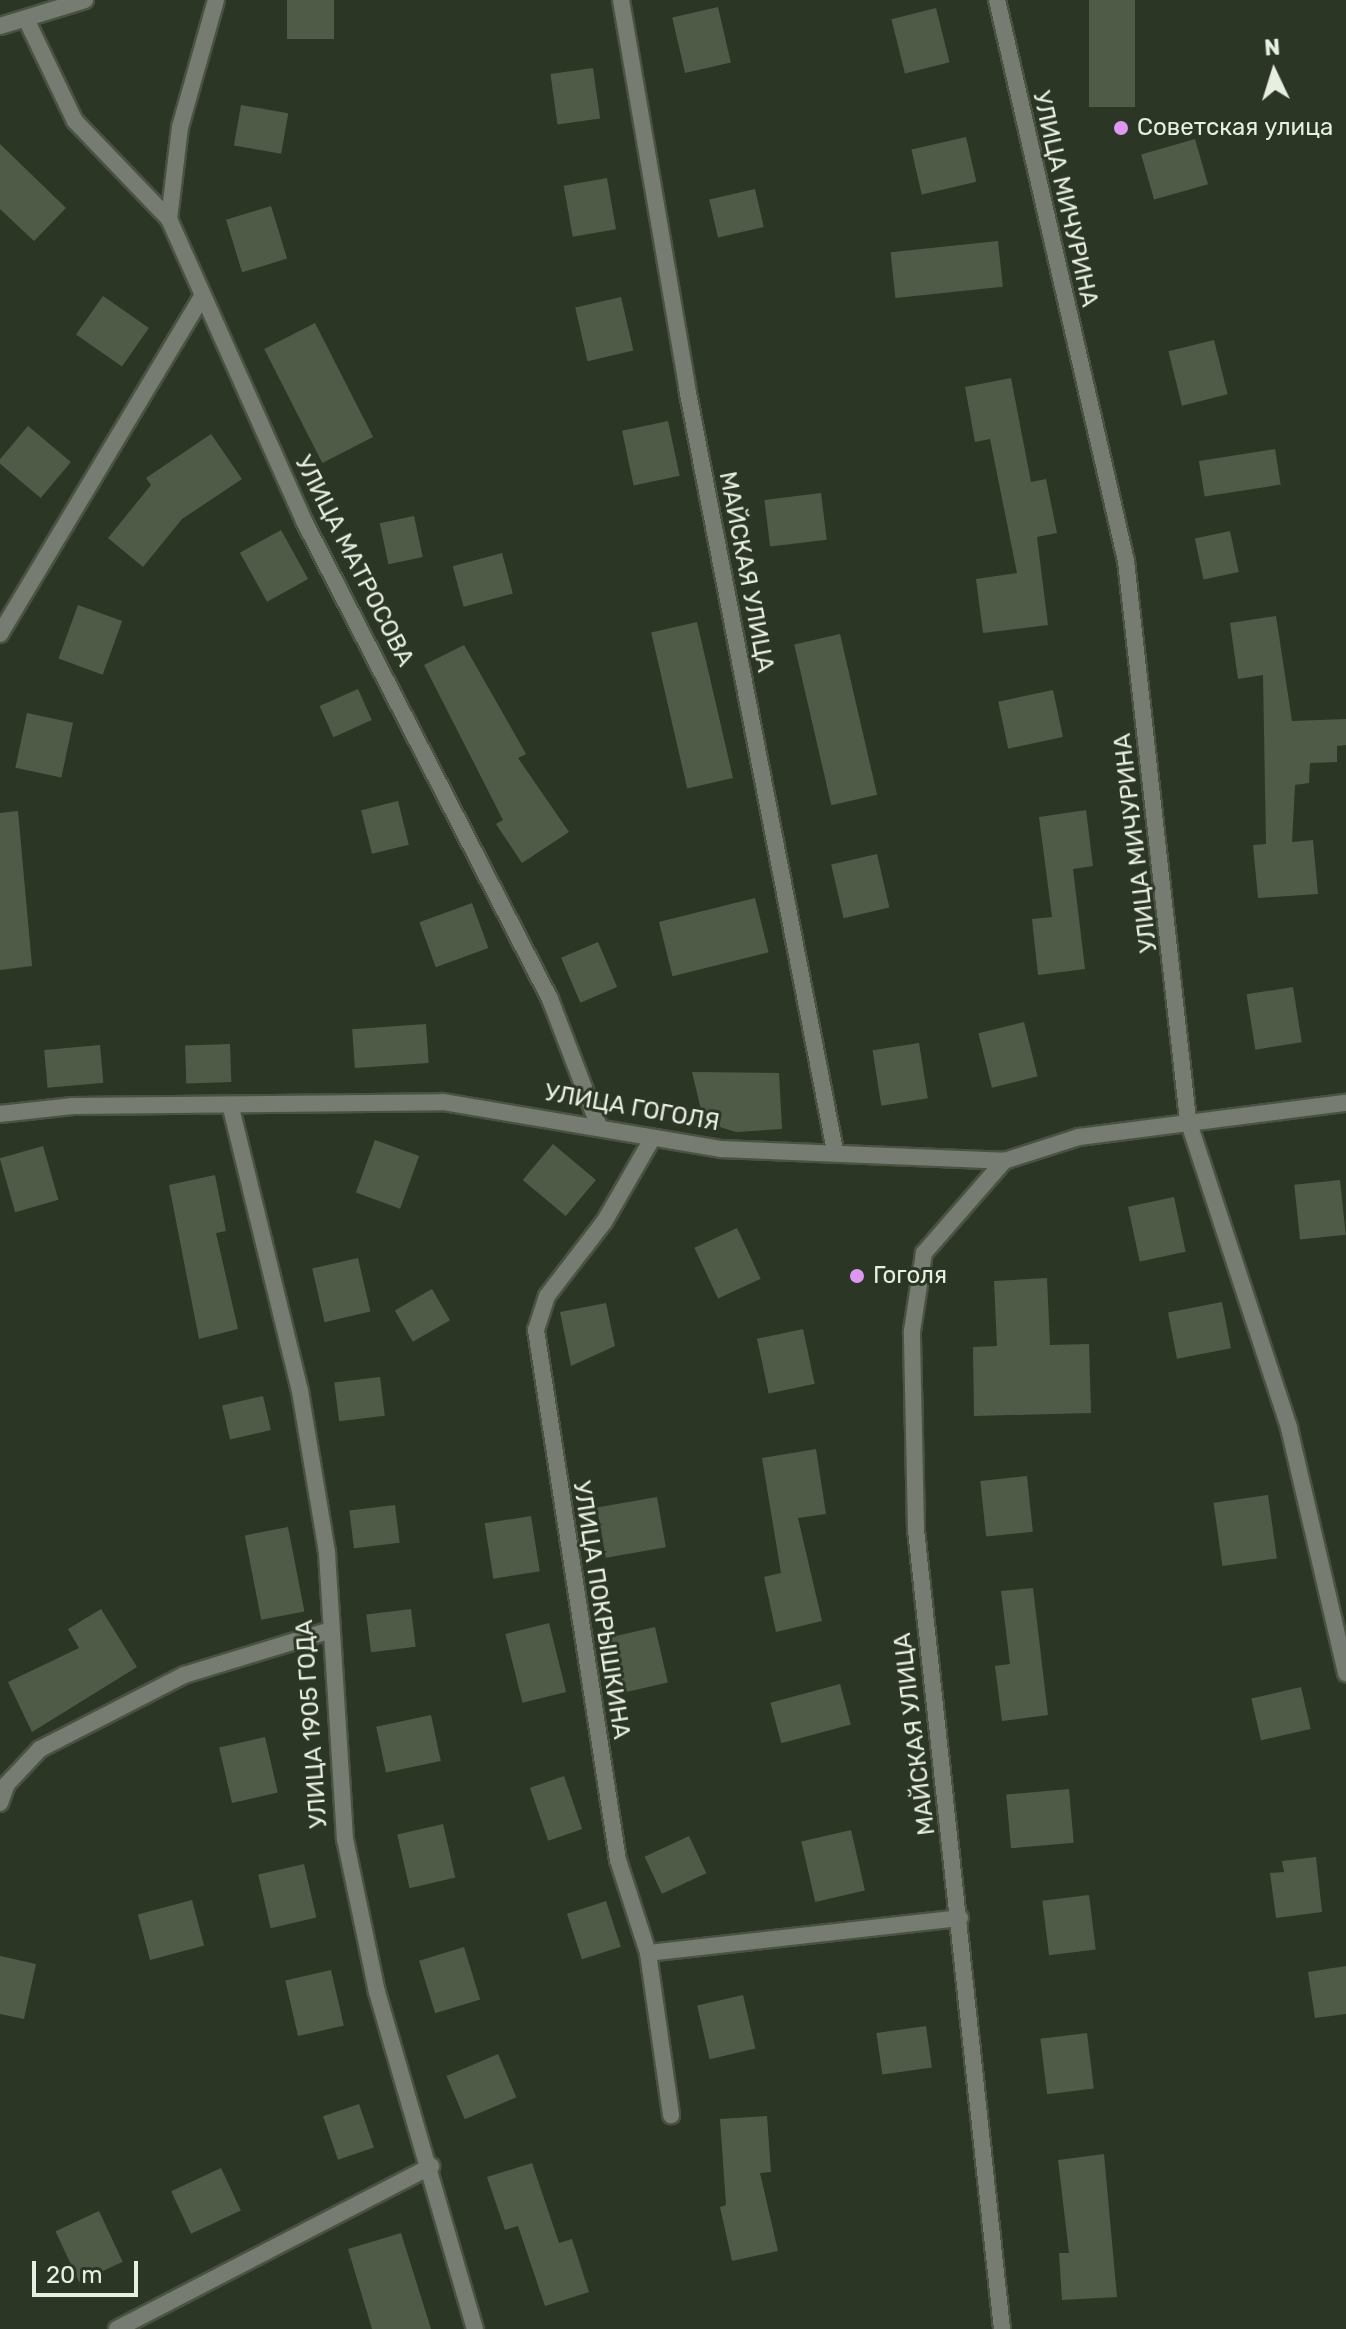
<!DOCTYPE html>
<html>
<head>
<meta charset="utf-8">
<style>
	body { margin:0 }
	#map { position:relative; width:1346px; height:2329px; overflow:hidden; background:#2c3624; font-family:Rubik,sans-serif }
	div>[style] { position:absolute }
	.building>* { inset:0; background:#505b47; transform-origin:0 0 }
	.roads { filter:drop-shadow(2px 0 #4a5342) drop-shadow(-2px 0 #4a5342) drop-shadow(0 2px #4a5342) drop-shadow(0 -2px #4a5342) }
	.lane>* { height:16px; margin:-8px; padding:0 8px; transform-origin:8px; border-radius:8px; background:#767c72 }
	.street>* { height:16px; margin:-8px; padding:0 8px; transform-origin:8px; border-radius:8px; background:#767c72 }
	.dots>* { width:22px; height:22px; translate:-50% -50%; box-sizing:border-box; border:4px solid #2c3624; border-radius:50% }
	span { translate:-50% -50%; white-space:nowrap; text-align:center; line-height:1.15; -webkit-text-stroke:6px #2c3624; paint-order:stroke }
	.poi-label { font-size:24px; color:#e7eee2 }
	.left { translate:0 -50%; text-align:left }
	.street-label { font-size:24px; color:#e7eee2 }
	.north { position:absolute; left:1234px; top:32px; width:80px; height:80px; -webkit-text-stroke:6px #2c3624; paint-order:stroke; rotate:356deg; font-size:22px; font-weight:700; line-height:32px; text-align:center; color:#e7eee2 }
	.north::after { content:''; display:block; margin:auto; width:28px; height:36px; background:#e7eee2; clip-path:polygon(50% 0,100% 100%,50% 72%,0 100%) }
	.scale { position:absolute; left:32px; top:2261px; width:106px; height:36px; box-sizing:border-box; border:4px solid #e7eee2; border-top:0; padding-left:10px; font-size:24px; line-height:28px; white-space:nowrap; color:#e7eee2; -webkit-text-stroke:6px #2c3624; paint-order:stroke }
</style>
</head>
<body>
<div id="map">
	<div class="building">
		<i style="left:287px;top:0;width:47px;height:39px"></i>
		<i style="left:1089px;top:0;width:46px;height:107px"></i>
		<i style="left:718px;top:7px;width:57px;height:47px;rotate:77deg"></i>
		<i style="left:936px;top:8px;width:56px;height:46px;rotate:76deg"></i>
		<i style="left:593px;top:68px;width:51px;height:43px;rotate:82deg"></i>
		<i style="left:241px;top:105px;width:48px;height:41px;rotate:10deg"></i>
		<i style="left:966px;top:137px;width:46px;height:56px;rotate:77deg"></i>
		<i style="left:1195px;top:139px;width:47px;height:56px;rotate:74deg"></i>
		<i style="clip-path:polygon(0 144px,66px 208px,34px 241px,0 209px)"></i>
		<i style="left:607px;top:178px;width:52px;height:44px;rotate:80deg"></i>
		<i style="left:755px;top:189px;width:39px;height:47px;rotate:77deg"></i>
		<i style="left:271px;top:206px;width:55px;height:47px;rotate:73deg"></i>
		<i style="left:998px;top:241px;width:46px;height:108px;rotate:84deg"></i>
		<i style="left:103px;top:296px;width:56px;height:47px;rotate:35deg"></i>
		<i style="left:621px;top:297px;width:55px;height:47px;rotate:77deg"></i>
		<i style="left:315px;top:323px;width:128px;height:57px;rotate:63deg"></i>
		<i style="left:1214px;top:340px;width:56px;height:47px;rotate:76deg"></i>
		<i style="clip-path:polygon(1011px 378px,1031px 482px,1046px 479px,1057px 533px,1037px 537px,1048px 625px,983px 633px,976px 579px,1017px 573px,990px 439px,975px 442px,965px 387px)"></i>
		<i style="left:668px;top:421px;width:56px;height:47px;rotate:78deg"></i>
		<i style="left:28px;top:426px;width:56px;height:47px;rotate:40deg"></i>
		<i style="clip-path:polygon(211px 434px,242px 479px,182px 519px,143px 567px,108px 538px,151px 485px,146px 478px)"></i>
		<i style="left:1275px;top:449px;width:36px;height:77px;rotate:81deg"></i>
		<i style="left:821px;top:493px;width:47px;height:57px;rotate:83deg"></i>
		<i style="left:414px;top:516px;width:42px;height:35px;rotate:78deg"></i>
		<i style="left:281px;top:530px;width:56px;height:47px;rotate:61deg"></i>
		<i style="left:1230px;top:531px;width:42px;height:36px;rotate:78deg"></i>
		<i style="left:502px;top:553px;width:42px;height:51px;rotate:75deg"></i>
		<i style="left:78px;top:605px;width:47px;height:57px;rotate:20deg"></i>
		<i style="clip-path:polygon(1276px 616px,1292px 721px,1346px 719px,1346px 745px,1337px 746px,1337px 762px,1310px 763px,1309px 783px,1295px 785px,1292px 842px,1313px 840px,1318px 894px,1258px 898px,1253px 845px,1266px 844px,1263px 675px,1238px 679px,1230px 623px)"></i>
		<i style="left:697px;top:622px;width:160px;height:47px;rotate:77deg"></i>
		<i style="left:840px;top:634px;width:165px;height:47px;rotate:77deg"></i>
		<i style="clip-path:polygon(464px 645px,526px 754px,518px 758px,569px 832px,522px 863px,496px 824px,503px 820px,424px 665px)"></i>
		<i style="left:358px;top:689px;width:34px;height:42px;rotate:66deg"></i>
		<i style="left:1053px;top:690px;width:48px;height:56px;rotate:78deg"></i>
		<i style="left:27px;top:713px;width:47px;height:56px;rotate:12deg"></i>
		<i style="left:398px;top:801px;width:45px;height:38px;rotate:76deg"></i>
		<i style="clip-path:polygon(1086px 810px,1093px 866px,1073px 869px,1085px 969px,1038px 975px,1032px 919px,1052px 917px,1039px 817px)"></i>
		<i style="clip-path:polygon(18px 811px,32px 966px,0 970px,0 813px)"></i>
		<i style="left:877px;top:854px;width:55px;height:47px;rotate:77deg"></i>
		<i style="left:755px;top:898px;width:56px;height:99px;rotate:76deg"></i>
		<i style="left:472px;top:903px;width:48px;height:56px;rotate:70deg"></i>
		<i style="left:598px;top:942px;width:49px;height:40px;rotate:67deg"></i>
		<i style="left:1293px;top:987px;width:56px;height:47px;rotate:81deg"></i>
		<i style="left:1024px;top:1022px;width:56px;height:47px;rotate:76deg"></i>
		<i style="left:426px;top:1024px;width:39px;height:74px;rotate:86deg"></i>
		<i style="left:919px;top:1043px;width:56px;height:47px;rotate:81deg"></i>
		<i style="left:230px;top:1044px;width:38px;height:45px;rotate:88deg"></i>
		<i style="left:100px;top:1045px;width:38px;height:56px;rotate:85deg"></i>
		<i style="clip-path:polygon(692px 1072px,779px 1073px,782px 1129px,736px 1132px,704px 1122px)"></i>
		<i style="left:375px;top:1140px;width:47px;height:56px;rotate:20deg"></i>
		<i style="left:553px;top:1144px;width:56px;height:47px;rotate:40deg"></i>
		<i style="left:43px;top:1146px;width:56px;height:45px;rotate:74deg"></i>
		<i style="clip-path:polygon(215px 1175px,226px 1231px,216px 1233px,238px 1329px,199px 1339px,169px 1185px)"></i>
		<i style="left:1340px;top:1180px;width:55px;height:46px;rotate:84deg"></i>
		<i style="left:1174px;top:1197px;width:56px;height:47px;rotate:78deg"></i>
		<i style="left:737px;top:1228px;width:56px;height:47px;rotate:65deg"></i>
		<i style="left:358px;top:1258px;width:55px;height:47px;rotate:77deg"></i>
		<i style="clip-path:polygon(1047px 1278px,1050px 1345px,1089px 1344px,1091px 1413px,974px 1416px,973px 1347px,997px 1346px,994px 1281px)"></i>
		<i style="left:432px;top:1289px;width:36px;height:43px;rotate:60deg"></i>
		<i style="left:1222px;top:1302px;width:47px;height:55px;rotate:79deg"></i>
		<i style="clip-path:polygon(606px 1303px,615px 1346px,571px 1366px,560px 1312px)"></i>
		<i style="left:803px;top:1329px;width:56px;height:47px;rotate:78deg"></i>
		<i style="left:380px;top:1377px;width:39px;height:46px;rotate:83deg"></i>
		<i style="left:263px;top:1396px;width:35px;height:42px;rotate:77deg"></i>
		<i style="clip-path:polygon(816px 1449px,826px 1514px,798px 1518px,822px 1621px,776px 1632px,764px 1577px,781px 1573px,762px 1458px)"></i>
		<i style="left:1027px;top:1476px;width:56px;height:47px;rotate:84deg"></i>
		<i style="left:1268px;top:1495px;width:64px;height:55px;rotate:82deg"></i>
		<i style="left:657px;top:1497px;width:51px;height:61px;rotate:80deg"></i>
		<i style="left:395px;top:1505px;width:38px;height:46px;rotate:83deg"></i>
		<i style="left:531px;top:1516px;width:56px;height:47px;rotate:81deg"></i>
		<i style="left:288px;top:1527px;width:86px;height:44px;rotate:79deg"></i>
		<i style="clip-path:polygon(1033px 1588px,1048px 1715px,1002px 1721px,995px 1666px,1010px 1664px,1001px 1591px)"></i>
		<i style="clip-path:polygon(101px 1609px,137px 1667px,32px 1732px,8px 1682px,79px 1648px,68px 1629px)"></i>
		<i style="left:411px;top:1609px;width:38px;height:45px;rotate:83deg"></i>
		<i style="left:549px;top:1623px;width:71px;height:45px;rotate:76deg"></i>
		<i style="left:655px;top:1627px;width:57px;height:47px;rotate:77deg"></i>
		<i style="left:840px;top:1684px;width:42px;height:72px;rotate:75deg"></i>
		<i style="left:1301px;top:1687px;width:43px;height:51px;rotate:77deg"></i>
		<i style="left:431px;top:1715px;width:47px;height:56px;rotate:78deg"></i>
		<i style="left:265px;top:1737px;width:57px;height:47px;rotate:77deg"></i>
		<i style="left:564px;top:1776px;width:56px;height:36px;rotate:71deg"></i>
		<i style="left:1069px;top:1789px;width:54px;height:63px;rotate:85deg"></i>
		<i style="left:443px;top:1824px;width:55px;height:47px;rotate:77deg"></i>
		<i style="left:851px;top:1830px;width:62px;height:51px;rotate:77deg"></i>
		<i style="left:689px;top:1836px;width:41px;height:49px;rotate:65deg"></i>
		<i style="clip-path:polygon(1316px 1857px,1322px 1912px,1276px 1918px,1270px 1873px,1284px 1872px,1282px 1861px)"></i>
		<i style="left:304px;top:1864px;width:55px;height:47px;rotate:77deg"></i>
		<i style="left:1089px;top:1895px;width:55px;height:47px;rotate:83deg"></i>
		<i style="left:192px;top:1900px;width:47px;height:56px;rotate:75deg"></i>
		<i style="left:606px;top:1901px;width:48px;height:41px;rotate:72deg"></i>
		<i style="left:464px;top:1947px;width:55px;height:47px;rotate:73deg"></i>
		<i style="clip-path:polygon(0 1956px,36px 1964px,24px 2019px,0 2014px)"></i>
		<i style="clip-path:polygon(1346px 1966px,1346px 2014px,1315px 2018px,1308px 1972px)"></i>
		<i style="left:331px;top:1970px;width:57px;height:47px;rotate:77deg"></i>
		<i style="left:743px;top:1995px;width:55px;height:47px;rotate:77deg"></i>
		<i style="left:926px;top:2026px;width:42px;height:50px;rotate:82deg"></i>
		<i style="left:1087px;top:2033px;width:56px;height:47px;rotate:83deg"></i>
		<i style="left:498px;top:2054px;width:47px;height:56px;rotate:67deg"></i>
		<i style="left:359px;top:2104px;width:46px;height:38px;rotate:71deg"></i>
		<i style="clip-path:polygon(767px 2116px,771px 2172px,760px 2173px,778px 2251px,732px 2261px,720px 2207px,726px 2205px,720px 2119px)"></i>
		<i style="clip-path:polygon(1104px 2154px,1117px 2297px,1062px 2300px,1059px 2253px,1069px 2253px,1058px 2160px)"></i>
		<i style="clip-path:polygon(532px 2163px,559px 2243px,572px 2239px,589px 2292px,545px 2306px,518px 2226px,505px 2230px,487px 2177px)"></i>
		<i style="left:221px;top:2168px;width:47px;height:55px;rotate:65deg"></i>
		<i style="left:99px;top:2211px;width:56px;height:48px;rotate:65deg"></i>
		<i style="clip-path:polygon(401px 2233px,431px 2329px,372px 2329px,348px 2249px)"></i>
	</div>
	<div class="roads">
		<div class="lane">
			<i style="left:27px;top:21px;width:111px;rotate:64.4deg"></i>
			<i style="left:75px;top:121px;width:136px;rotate:46.2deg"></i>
			<i style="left:648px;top:1953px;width:314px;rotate:-6.4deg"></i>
		</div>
		<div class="street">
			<i style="left:216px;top:0;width:132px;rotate:105.8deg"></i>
			<i style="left:180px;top:127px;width:93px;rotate:96.8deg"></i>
			<i style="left:169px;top:219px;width:331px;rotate:65.9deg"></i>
			<i style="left:304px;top:521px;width:538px;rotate:62.77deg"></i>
			<i style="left:550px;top:999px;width:134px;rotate:69deg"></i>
			<i style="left:621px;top:0;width:394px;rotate:80.3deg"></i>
			<i style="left:687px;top:388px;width:777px;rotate:79.02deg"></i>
			<i style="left:997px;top:0;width:576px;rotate:77.05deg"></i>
			<i style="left:1126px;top:561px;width:562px;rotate:83.67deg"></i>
			<i style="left:1188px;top:1120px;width:324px;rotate:71.8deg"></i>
			<i style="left:1289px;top:1428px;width:252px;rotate:76.9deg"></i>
			<i style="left:0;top:26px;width:89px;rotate:-17deg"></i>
			<i style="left:0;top:634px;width:394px;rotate:-59.1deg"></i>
			<i style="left:231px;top:1108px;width:291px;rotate:76.3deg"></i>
			<i style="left:300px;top:1391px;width:164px;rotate:80.5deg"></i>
			<i style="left:327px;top:1553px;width:287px;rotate:86.4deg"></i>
			<i style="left:345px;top:1839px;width:156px;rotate:78.2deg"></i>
			<i style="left:377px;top:1992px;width:351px;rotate:73.8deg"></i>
			<i style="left:0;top:1114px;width:73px;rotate:-6.3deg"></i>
			<i style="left:73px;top:1106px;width:370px;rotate:-0.6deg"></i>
			<i style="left:443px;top:1102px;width:282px;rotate:9.6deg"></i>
			<i style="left:721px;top:1149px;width:283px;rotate:2.4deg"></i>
			<i style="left:1004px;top:1161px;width:79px;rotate:-17.7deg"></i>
			<i style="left:1079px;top:1137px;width:269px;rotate:-7.3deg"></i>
			<i style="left:652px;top:1139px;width:96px;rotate:120deg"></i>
			<i style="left:604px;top:1222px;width:93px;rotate:127.6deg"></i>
			<i style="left:547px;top:1296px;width:36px;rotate:108deg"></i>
			<i style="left:536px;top:1330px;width:536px;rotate:81.21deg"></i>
			<i style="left:618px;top:1860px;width:98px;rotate:72.1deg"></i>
			<i style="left:648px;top:1953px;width:164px;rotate:81.9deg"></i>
			<i style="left:0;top:1803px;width:20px;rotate:-70deg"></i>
			<i style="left:7px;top:1784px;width:48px;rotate:-46.7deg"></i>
			<i style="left:40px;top:1749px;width:162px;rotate:-27.2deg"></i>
			<i style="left:184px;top:1675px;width:151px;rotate:-17deg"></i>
			<i style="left:117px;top:2329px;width:354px;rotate:-27.4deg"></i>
			<i style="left:1002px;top:2329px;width:805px;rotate:-96.14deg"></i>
			<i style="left:916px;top:1529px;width:198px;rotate:-91.2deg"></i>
			<i style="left:912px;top:1331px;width:79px;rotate:-81.3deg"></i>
			<i style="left:924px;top:1253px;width:122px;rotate:-49deg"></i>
		</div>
	</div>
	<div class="dots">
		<i style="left:1121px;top:128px;background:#df98f2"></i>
		<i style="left:857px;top:1276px;background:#df98f2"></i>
	</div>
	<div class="poi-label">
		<span class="left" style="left:1137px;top:128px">Советская улица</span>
		<span class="left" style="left:873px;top:1276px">Гоголя</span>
	</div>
	<div class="street-label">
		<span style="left:1065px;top:199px;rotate:77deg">УЛИЦА МИЧУРИНА</span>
		<span style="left:354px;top:561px;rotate:63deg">УЛИЦА МАТРОСОВА</span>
		<span style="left:746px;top:572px;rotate:79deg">МАЙСКАЯ УЛИЦА</span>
		<span style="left:1136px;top:843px;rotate:-97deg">УЛИЦА МИЧУРИНА</span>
		<span style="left:632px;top:1108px;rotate:10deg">УЛИЦА ГОГОЛЯ</span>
		<span style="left:601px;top:1610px;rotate:81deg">УЛИЦА ПОКРЫШКИНА</span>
		<span style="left:312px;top:1724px;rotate:-94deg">УЛИЦА 1905 ГОДА</span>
		<span style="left:915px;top:1734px;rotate:-97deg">МАЙСКАЯ УЛИЦА</span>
	</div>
	<div class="north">N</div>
	<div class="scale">20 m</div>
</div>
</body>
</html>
